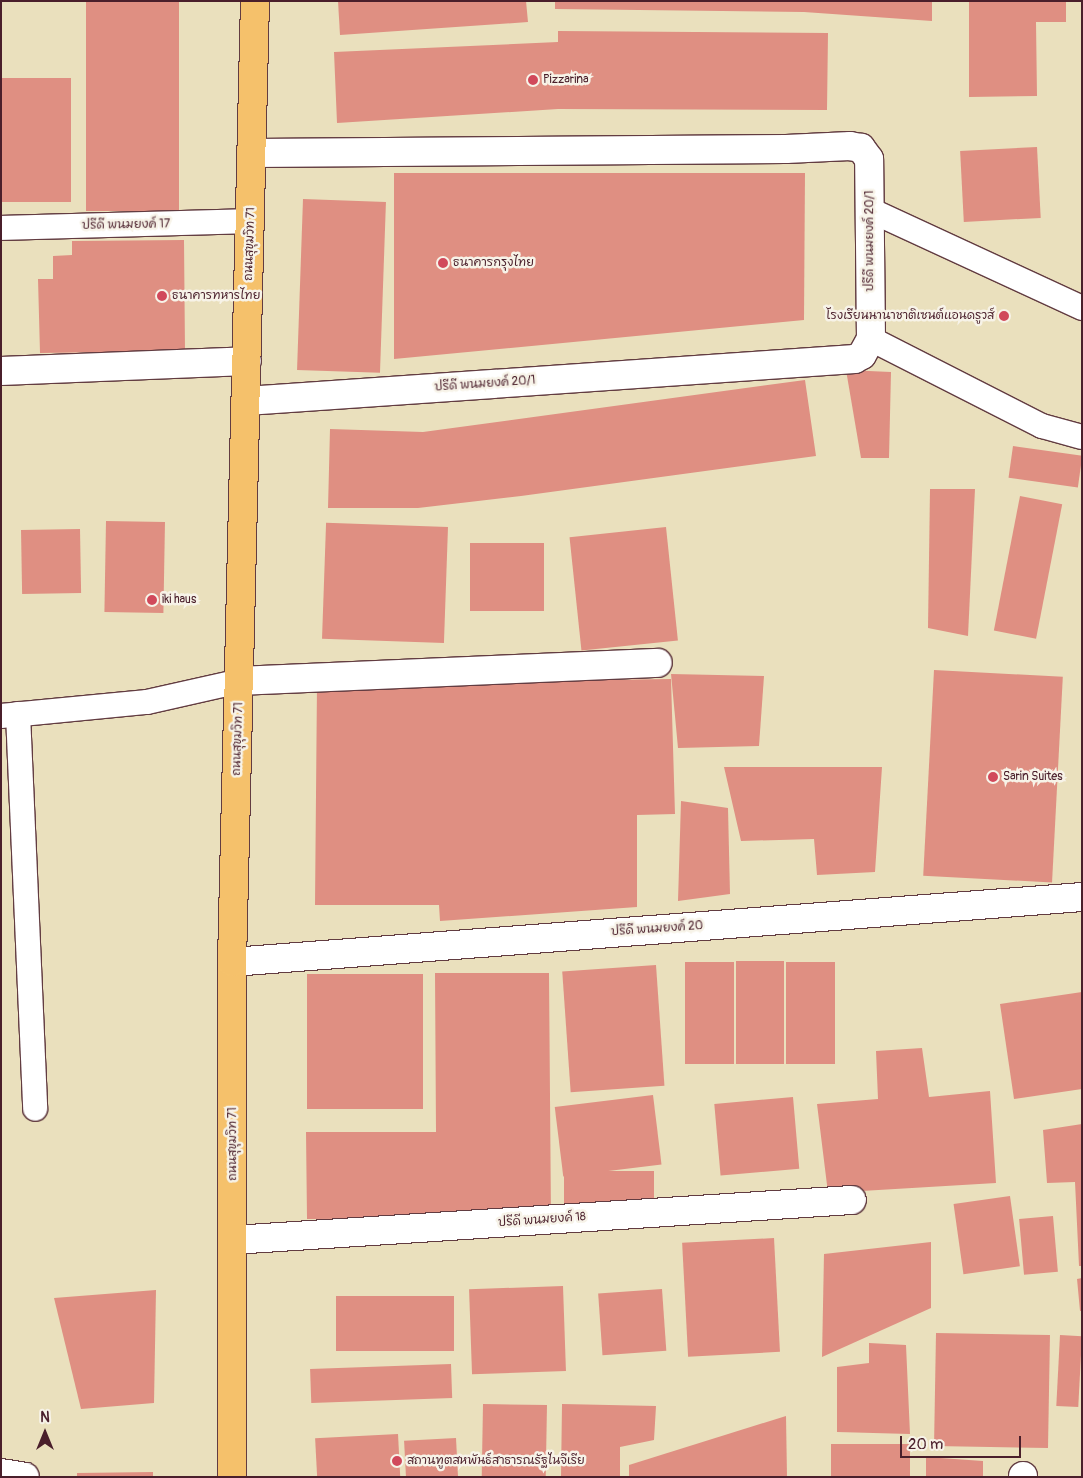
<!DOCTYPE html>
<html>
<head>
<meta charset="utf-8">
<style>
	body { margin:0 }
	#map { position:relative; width:1083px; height:1478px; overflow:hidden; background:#eae0bd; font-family:Pangolin,"Playpen Sans Thai",sans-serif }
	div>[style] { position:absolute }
	.building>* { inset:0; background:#df8f82; transform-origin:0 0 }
	.roads { filter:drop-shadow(1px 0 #623c41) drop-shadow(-1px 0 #623c41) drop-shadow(0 1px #623c41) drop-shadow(0 -1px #623c41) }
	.service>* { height:24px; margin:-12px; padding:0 12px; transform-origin:12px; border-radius:12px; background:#fff }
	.minor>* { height:28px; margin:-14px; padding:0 14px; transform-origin:14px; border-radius:14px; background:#fff }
	.primary>* { height:28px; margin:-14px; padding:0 14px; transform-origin:14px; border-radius:14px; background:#f5c16b }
	.dots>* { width:14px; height:14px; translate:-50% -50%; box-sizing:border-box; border:2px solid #f7f3e8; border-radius:50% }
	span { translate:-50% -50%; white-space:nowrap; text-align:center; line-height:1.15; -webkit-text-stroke:5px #f7f3e8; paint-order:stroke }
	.poi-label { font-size:12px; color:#4a1f2b }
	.left { translate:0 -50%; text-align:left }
	.right { translate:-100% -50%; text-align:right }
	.street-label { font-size:12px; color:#4a1f2b }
	.frame { position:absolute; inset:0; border:2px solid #4a1f2b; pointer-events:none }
	.north { position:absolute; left:20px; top:1408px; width:50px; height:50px; -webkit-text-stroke:4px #f7f3e8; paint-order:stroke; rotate:0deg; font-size:14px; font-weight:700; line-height:20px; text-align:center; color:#4a1f2b }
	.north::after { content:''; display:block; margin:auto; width:18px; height:22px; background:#4a1f2b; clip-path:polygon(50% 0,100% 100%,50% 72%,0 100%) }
	.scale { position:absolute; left:900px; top:1436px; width:121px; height:22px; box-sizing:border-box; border:2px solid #4a1f2b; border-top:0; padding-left:6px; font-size:15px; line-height:18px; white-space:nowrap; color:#4a1f2b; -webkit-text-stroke:4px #f7f3e8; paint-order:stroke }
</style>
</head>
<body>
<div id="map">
	<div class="building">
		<i style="left:86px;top:1px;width:93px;height:210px"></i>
		<i style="clip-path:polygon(338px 1px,526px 1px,528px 22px,340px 35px)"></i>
		<i style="clip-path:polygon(555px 1px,932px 1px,932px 21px,804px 12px,555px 9px)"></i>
		<i style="clip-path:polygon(969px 1px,1066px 1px,1066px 22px,1036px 22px,1037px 96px,969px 97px)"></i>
		<i style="clip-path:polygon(558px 31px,828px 33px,827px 110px,558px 109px,337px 123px,334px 52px,558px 42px)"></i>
		<i style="left:1px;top:78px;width:70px;height:124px"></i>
		<i style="left:1037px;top:147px;width:71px;height:77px;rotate:87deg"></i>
		<i style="clip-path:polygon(394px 173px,805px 173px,804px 320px,394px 359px)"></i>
		<i style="left:303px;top:199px;width:83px;height:171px;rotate:2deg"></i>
		<i style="clip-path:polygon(184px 240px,185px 351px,40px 353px,38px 279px,53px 279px,53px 256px,72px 255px,72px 241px)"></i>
		<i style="clip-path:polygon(846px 370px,891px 372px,889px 458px,861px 458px)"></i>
		<i style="clip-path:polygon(805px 380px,816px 456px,521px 496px,418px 508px,328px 508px,330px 429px,423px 432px)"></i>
		<i style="left:1013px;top:446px;width:70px;height:32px;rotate:8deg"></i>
		<i style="clip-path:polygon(930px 489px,975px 489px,968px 636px,928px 628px)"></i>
		<i style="left:1020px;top:496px;width:43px;height:137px;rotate:11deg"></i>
		<i style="left:106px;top:521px;width:59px;height:91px;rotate:1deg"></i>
		<i style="left:448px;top:527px;width:116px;height:122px;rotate:92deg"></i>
		<i style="left:666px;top:527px;width:114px;height:97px;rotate:84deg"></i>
		<i style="left:80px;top:529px;width:64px;height:59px;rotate:89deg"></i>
		<i style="left:470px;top:543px;width:74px;height:68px"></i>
		<i style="left:934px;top:670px;width:129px;height:206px;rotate:3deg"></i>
		<i style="clip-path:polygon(671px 674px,764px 676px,759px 746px,678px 748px)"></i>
		<i style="clip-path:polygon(671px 679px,675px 814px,637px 815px,637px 907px,440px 921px,439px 905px,315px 905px,317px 684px)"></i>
		<i style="clip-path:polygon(724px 767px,882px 767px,875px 872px,817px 875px,814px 839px,741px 841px)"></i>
		<i style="clip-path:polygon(681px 801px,728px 808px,730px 894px,678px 901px)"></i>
		<i style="left:736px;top:961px;width:48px;height:103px"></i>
		<i style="left:685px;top:962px;width:49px;height:102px"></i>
		<i style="left:786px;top:962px;width:49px;height:102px"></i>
		<i style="left:656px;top:965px;width:121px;height:94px;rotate:86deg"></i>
		<i style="clip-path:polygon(435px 973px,549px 973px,551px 1218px,307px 1219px,306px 1132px,436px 1132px)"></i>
		<i style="left:307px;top:974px;width:116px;height:135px"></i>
		<i style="clip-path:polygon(1082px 992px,1082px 1089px,1014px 1099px,1000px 1004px)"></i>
		<i style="clip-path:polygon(922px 1048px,929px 1097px,990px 1091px,996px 1183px,828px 1193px,817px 1104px,878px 1099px,876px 1051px)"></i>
		<i style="left:653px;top:1095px;width:70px;height:99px;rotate:83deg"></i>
		<i style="left:793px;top:1097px;width:72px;height:79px;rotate:85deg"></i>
		<i style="clip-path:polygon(1082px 1124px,1082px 1266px,1079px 1266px,1075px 1182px,1047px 1183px,1043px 1130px)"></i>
		<i style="left:654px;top:1171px;width:32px;height:90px;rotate:90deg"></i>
		<i style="left:1010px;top:1196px;width:71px;height:57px;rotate:82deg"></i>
		<i style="left:1053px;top:1216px;width:56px;height:34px;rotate:85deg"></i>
		<i style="left:774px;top:1238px;width:114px;height:92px;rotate:87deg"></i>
		<i style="clip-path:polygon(931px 1242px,931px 1308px,822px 1357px,824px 1254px)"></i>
		<i style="clip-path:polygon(1082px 1278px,1082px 1311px,1080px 1311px,1077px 1279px)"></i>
		<i style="left:563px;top:1286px;width:85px;height:94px;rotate:88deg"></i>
		<i style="left:662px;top:1289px;width:62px;height:64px;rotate:86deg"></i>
		<i style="clip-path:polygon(156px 1290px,154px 1403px,81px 1409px,54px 1298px)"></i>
		<i style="left:454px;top:1296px;width:55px;height:118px;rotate:90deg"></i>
		<i style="left:936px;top:1333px;width:114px;height:113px;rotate:1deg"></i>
		<i style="left:1060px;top:1335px;width:22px;height:71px;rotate:3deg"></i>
		<i style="clip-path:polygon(869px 1343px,906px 1345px,910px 1434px,837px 1432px,837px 1367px,869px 1363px)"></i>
		<i style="left:451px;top:1364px;width:34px;height:141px;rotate:88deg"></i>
		<i style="left:483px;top:1404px;width:64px;height:73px;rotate:1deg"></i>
		<i style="clip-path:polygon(562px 1404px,656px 1406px,654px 1440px,620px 1447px,620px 1477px,561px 1477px)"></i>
		<i style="clip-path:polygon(786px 1416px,787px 1477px,629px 1477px,629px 1465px)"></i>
		<i style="left:398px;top:1434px;width:43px;height:83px;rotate:87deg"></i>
		<i style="left:456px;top:1438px;width:39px;height:52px;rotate:87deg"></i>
		<i style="left:831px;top:1444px;width:79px;height:33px"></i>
		<i style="clip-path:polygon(926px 1457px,983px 1461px,983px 1477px,926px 1477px)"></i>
		<i style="clip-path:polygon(153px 1472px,153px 1477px,77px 1477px,77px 1473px)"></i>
	</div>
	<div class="roads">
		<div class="service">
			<i style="left:870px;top:210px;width:234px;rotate:24.8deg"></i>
			<i style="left:1px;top:228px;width:250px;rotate:-1.6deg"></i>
			<i style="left:871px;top:339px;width:192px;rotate:27deg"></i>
			<i style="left:1042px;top:426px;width:41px;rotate:15.4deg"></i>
			<i style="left:18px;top:714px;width:395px;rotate:87.5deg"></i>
			<i style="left:1px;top:716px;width:147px;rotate:-5.5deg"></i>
			<i style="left:147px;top:702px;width:95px;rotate:-12.7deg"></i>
		</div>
		<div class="minor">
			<i style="left:1px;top:371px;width:246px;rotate:-2.3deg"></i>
			<i style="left:246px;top:401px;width:610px;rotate:-3.95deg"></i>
			<i style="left:855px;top:359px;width:8px;rotate:-30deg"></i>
			<i style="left:862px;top:355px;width:18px;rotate:-61deg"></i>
			<i style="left:871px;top:339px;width:180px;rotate:-90.6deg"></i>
			<i style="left:869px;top:159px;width:14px;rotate:-126deg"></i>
			<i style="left:861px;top:148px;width:11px;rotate:-170deg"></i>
			<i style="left:850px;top:146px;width:64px;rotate:177.3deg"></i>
			<i style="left:786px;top:149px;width:533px;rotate:179.57deg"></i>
			<i style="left:240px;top:681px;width:418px;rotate:-2.5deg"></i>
			<i style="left:232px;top:962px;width:852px;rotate:-4.37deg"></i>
			<i style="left:233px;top:1240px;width:620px;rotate:-3.7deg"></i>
			<i style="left:1px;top:1473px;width:24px;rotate:9deg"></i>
			<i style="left:1023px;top:1476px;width:1px;rotate:90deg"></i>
		</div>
		<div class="primary">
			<i style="left:232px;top:1477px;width:515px;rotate:-90deg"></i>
			<i style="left:232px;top:962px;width:961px;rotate:-88.63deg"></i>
		</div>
	</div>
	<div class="dots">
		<i style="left:533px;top:80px;background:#d1495b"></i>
		<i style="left:443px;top:263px;background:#d1495b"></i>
		<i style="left:162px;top:296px;background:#d1495b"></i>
		<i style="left:1004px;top:316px;background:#d1495b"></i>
		<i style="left:152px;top:600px;background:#d1495b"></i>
		<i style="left:993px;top:777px;background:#d1495b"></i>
		<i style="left:397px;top:1461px;background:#d1495b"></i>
	</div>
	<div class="poi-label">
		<span class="left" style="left:543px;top:80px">Pizzarina</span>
		<span class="left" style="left:453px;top:263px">ธนาคารกรุงไทย</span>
		<span class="left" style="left:172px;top:296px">ธนาคารทหารไทย</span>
		<span class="right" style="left:994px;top:316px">โรงเรียนนานาชาติเซนต์แอนดรูวส์</span>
		<span class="left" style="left:162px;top:600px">iki haus</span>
		<span class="left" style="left:1003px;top:777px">Sarin Suites</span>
		<span class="left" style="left:407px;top:1461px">สถานทูตสหพันธ์สาธารณรัฐไนจีเรีย</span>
	</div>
	<div class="street-label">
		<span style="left:126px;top:225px;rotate:-1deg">ปรีดี พนมยงค์ 17</span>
		<span style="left:870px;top:241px;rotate:-90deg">ปรีดี พนมยงค์ 20/1</span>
		<span style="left:250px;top:244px;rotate:-88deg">ถนนสุขุมวิท 71</span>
		<span style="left:485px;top:384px;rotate:-4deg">ปรีดี พนมยงค์ 20/1</span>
		<span style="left:238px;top:739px;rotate:-88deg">ถนนสุขุมวิท 71</span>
		<span style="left:657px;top:929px;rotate:-4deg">ปรีดี พนมยงค์ 20</span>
		<span style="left:233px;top:1144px;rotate:-90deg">ถนนสุขุมวิท 71</span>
		<span style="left:542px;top:1220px;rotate:-4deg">ปรีดี พนมยงค์ 18</span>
	</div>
	<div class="frame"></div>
	<div class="north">N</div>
	<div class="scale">20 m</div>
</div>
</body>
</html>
